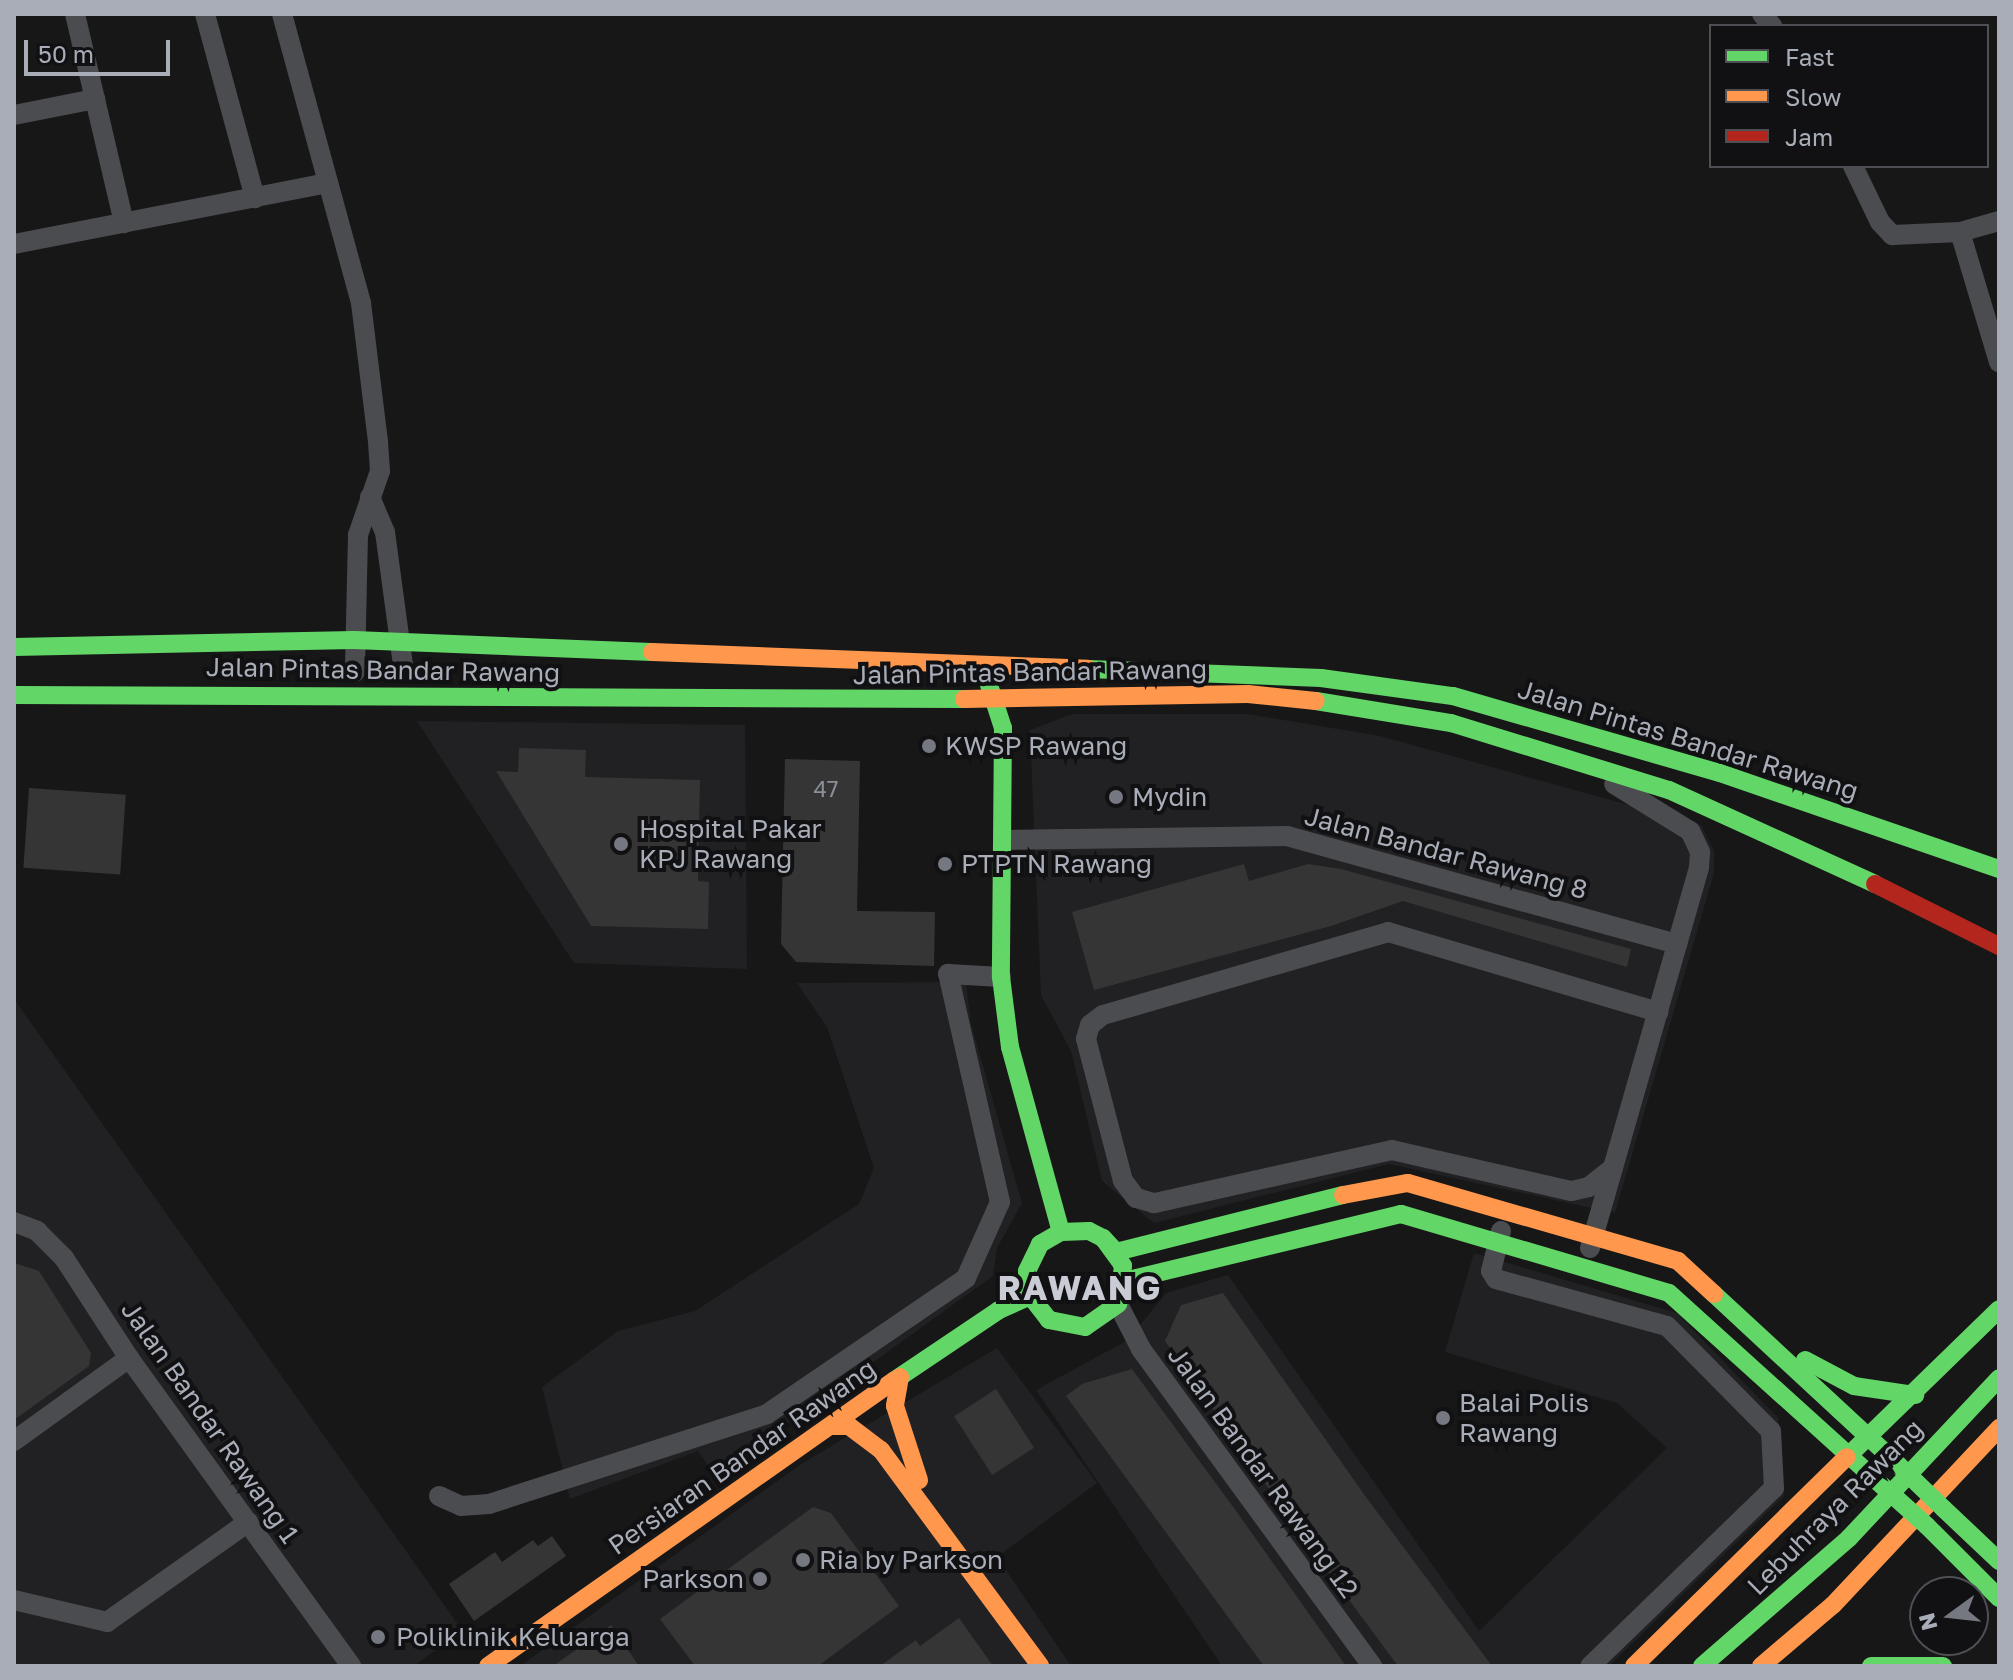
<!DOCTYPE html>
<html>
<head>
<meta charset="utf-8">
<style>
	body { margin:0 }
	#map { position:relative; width:2013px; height:1680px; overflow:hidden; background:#171717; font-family:"Golos Text",sans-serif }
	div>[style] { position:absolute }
	.built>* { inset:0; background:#212123 }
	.building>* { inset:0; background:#353536; transform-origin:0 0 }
	.street>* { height:20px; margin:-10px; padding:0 10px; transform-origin:10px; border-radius:10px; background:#4b4c50 }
	.fast>* { height:18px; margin:-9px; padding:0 9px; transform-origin:9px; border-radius:9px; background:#63d668 }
	.slow>* { height:18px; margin:-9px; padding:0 9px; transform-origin:9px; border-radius:9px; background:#ff974d }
	.jam>* { height:18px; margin:-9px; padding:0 9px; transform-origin:9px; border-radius:9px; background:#b3261e }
	.fast-bridge>* { height:18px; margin:-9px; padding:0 9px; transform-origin:9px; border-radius:9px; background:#63d668 }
	.dots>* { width:22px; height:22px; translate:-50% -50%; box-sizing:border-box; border:4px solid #111113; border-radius:50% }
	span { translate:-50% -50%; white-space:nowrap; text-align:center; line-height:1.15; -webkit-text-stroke:8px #111113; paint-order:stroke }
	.number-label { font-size:22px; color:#8b8f98 }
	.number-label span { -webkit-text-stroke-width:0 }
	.street-label { font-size:26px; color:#a8adb8 }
	.poi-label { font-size:26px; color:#a8adb8 }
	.left { translate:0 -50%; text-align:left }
	.right { translate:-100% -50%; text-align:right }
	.district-label { font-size:34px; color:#c9ccd4; font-weight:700; letter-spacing:2px }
	.frame { position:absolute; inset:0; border:16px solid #a8adb8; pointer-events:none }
	.legend { position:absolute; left:1709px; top:24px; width:280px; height:144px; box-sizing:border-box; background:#111113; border:2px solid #4d4f55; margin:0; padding:10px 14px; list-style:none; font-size:24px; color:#a8adb8 }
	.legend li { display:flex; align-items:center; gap:16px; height:40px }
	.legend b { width:40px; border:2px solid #4d4f55 }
	.north { position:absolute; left:1909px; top:1576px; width:80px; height:80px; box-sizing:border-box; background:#111113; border:2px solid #4d4f55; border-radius:50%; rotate:255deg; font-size:22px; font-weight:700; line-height:32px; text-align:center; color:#a8adb8 }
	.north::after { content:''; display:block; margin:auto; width:28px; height:36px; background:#757880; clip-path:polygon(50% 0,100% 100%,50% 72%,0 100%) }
	.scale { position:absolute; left:24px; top:40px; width:146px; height:36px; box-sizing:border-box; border:4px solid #a8adb8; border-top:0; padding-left:10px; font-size:24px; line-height:28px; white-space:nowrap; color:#a8adb8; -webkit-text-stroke:6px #111113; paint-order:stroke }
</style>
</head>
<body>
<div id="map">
	<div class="built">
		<i style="clip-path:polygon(1072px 714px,1247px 714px,1380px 736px,1701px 825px,1714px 851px,1714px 873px,1615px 1213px,1389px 1164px,1154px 1223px,1102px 1181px,1071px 1051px,1041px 995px,1030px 730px)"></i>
		<i style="clip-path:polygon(417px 721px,745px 725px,747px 969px,574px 963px)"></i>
		<i style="clip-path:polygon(966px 982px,971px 1024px,1022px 1203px,997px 1248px,993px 1276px,715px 1476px,698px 1451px,570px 1499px,542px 1387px,618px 1331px,695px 1311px,859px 1204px,874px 1168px,827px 1027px,797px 983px)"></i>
		<i style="clip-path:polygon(14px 999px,462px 1630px,414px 1666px,14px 1666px)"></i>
		<i style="clip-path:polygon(1474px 1253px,1677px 1313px,1778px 1418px,1784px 1496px,1609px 1666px,1222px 1666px,1036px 1390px,1128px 1340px,1166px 1293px,1228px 1275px,1479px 1631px,1667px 1448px,1617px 1403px,1445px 1352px)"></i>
		<i style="clip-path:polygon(997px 1348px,1097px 1483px,997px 1557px,1071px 1666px,520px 1666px,801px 1464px)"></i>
	</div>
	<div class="building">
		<i style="clip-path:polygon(519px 748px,586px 750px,585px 777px,700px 780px,698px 881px,709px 882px,708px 929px,591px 926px,496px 771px,518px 772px)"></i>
		<i style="clip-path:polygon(785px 759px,860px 761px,857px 911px,935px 912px,934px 966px,796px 962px,781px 944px)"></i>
		<i style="left:29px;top:788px;width:97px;height:80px;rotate:4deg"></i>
		<i style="clip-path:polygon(1244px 864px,1249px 881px,1308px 864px,1341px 869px,1631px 949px,1627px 967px,1403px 901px,1331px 926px,1094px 990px,1072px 912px)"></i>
		<i style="clip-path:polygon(14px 1263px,39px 1271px,91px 1353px,89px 1366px,14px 1420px)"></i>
		<i style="clip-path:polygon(1223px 1293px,1363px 1493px,1492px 1666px,1398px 1666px,1312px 1550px,1165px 1341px,1181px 1305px)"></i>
		<i style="clip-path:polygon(1132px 1369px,1239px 1515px,1346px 1666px,1264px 1666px,1066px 1396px,1082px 1384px)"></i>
		<i style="left:996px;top:1389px;width:70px;height:50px;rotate:57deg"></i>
		<i style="clip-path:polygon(813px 1507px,831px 1513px,899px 1606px,818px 1666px,695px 1666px,660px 1619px)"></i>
		<i style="clip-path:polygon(552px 1536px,566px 1556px,474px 1621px,449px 1584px,495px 1552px,502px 1562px,533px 1540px,538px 1546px)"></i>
		<i style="clip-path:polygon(959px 1618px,993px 1666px,880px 1666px,916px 1640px,920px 1646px)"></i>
		<i style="clip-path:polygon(611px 1625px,639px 1666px,553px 1666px)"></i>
	</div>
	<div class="street">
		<i style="left:75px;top:14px;width:215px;rotate:76.8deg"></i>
		<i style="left:205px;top:14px;width:191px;rotate:74.8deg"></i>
		<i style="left:282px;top:14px;width:300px;rotate:74.7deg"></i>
		<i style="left:361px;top:303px;width:140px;rotate:83deg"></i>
		<i style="left:378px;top:442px;width:29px;rotate:86deg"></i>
		<i style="left:380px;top:471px;width:68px;rotate:109deg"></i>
		<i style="left:358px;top:535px;width:137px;rotate:91.3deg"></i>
		<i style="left:1762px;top:14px;width:16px;rotate:50deg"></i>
		<i style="left:14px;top:115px;width:83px;rotate:-11.2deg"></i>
		<i style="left:1853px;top:166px;width:62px;rotate:64.3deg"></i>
		<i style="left:1880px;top:222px;width:18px;rotate:47deg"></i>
		<i style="left:1892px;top:235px;width:68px;rotate:-2.5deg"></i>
		<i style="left:1960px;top:232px;width:41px;rotate:-15.8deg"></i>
		<i style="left:1960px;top:232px;width:136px;rotate:73.3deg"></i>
		<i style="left:14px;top:244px;width:320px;rotate:-11deg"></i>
		<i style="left:370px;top:497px;width:38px;rotate:67deg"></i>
		<i style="left:385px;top:532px;width:142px;rotate:82.3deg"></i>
		<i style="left:1006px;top:840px;width:281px;rotate:-0.8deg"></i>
		<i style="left:1287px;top:836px;width:405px;rotate:15.5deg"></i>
		<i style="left:1613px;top:1168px;width:31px;rotate:142deg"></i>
		<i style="left:1589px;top:1187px;width:18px;rotate:167deg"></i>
		<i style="left:1571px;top:1191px;width:184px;rotate:-167.1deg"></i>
		<i style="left:1392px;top:1150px;width:244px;rotate:167.4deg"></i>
		<i style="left:1154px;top:1203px;width:19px;rotate:-164deg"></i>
		<i style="left:1136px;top:1198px;width:21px;rotate:-127deg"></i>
		<i style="left:1123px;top:1181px;width:147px;rotate:-104.6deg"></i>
		<i style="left:1086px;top:1039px;width:15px;rotate:-74deg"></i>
		<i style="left:1090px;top:1025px;width:16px;rotate:-38deg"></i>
		<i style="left:1103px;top:1015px;width:297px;rotate:-16.2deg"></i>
		<i style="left:1388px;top:932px;width:282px;rotate:16.5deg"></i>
		<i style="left:14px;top:1222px;width:25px;rotate:21deg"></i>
		<i style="left:37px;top:1231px;width:38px;rotate:45deg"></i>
		<i style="left:64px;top:1258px;width:119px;rotate:57deg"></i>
		<i style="left:129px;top:1358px;width:380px;rotate:54.2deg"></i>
		<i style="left:1501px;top:1231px;width:41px;rotate:104deg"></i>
		<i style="left:1491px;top:1271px;width:9px;rotate:58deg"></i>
		<i style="left:1496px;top:1279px;width:177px;rotate:15.4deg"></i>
		<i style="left:1667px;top:1326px;width:148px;rotate:45.3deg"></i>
		<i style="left:1771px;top:1431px;width:57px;rotate:87deg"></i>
		<i style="left:1774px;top:1488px;width:256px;rotate:135.9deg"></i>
		<i style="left:1590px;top:1248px;width:396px;rotate:-74deg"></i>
		<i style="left:1699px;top:867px;width:15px;rotate:-86deg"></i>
		<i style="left:1700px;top:852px;width:23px;rotate:-115deg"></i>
		<i style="left:1690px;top:831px;width:89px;rotate:-148.3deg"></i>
		<i style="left:1118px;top:1304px;width:51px;rotate:62.9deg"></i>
		<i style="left:1141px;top:1349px;width:392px;rotate:53.9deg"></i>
		<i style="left:14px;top:1441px;width:142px;rotate:-35.8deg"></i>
		<i style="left:439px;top:1496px;width:24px;rotate:24deg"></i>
		<i style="left:461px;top:1506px;width:28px;rotate:-4deg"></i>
		<i style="left:489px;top:1504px;width:292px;rotate:-17.9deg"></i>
		<i style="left:767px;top:1414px;width:241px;rotate:-34.3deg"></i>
		<i style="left:966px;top:1278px;width:83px;rotate:-65.9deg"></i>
		<i style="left:1000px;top:1202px;width:234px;rotate:-102.8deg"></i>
		<i style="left:948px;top:974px;width:53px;rotate:3.2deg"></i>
		<i style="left:14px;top:1600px;width:96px;rotate:13.3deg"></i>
		<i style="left:107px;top:1622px;width:173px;rotate:-35.3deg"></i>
	</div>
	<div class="fast">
		<i style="left:14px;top:647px;width:340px;rotate:-1.2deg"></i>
		<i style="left:354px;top:640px;width:298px;rotate:2.3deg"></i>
		<i style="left:1088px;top:669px;width:233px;rotate:2.2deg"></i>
		<i style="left:1321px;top:678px;width:133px;rotate:7.8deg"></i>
		<i style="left:1453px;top:696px;width:278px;rotate:16.1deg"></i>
		<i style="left:1720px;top:773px;width:295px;rotate:19deg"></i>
		<i style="left:989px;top:685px;width:45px;rotate:72deg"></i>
		<i style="left:1003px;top:728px;width:249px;rotate:90.5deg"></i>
		<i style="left:1001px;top:977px;width:71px;rotate:82.7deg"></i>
		<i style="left:1010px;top:1047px;width:192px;rotate:74.6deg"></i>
		<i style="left:14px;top:695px;width:950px;rotate:0.24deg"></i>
		<i style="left:1316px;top:701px;width:137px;rotate:9.3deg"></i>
		<i style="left:1451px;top:723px;width:228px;rotate:17.1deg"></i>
		<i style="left:1669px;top:790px;width:226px;rotate:24.5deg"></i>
		<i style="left:1103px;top:1238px;width:34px;rotate:54deg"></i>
		<i style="left:1123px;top:1266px;width:38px;rotate:97deg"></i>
		<i style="left:1118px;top:1304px;width:40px;rotate:145.1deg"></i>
		<i style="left:1085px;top:1327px;width:37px;rotate:-169deg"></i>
		<i style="left:1049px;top:1320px;width:31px;rotate:-128deg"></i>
		<i style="left:1030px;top:1296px;width:25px;rotate:-97deg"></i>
		<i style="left:1027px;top:1271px;width:30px;rotate:-64deg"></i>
		<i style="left:1040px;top:1244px;width:24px;rotate:-30deg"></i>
		<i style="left:1061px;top:1232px;width:28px;rotate:-2deg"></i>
		<i style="left:1089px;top:1231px;width:16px;rotate:27deg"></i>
		<i style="left:1103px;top:1238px;width:19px;rotate:47deg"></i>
		<i style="left:1116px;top:1252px;width:234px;rotate:-14.1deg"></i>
		<i style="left:1124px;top:1281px;width:285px;rotate:-13.6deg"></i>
		<i style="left:1401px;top:1214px;width:279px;rotate:16.4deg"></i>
		<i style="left:1669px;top:1293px;width:268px;rotate:42.1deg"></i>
		<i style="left:1714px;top:1294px;width:236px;rotate:42.8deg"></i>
		<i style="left:1805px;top:1360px;width:55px;rotate:28deg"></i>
		<i style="left:1854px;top:1386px;width:62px;rotate:8.4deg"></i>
		<i style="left:895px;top:1380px;width:125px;rotate:-33.9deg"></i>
		<i style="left:999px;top:1310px;width:34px;rotate:-24deg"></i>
		<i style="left:1847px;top:1457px;width:212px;rotate:-44.2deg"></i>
		<i style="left:1944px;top:1509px;width:76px;rotate:43.4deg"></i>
		<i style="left:1927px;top:1526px;width:102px;rotate:45deg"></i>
		<i style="left:1702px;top:1666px;width:195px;rotate:-41deg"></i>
		<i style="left:1849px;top:1538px;width:219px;rotate:-46.8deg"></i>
		<i style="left:1871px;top:1666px;width:72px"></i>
	</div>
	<div class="slow">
		<i style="left:652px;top:652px;width:436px;rotate:2.2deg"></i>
		<i style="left:964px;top:699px;width:284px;rotate:-1deg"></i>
		<i style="left:1248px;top:694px;width:68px;rotate:5.9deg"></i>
		<i style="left:1343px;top:1195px;width:66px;rotate:-10.5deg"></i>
		<i style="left:1408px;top:1183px;width:281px;rotate:16.1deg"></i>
		<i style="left:1678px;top:1261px;width:49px;rotate:42.5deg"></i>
		<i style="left:900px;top:1377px;width:29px;rotate:100deg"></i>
		<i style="left:895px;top:1406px;width:78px;rotate:72deg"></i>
		<i style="left:832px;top:1426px;width:17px"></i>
		<i style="left:849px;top:1426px;width:40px;rotate:37deg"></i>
		<i style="left:881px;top:1450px;width:268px;rotate:53.6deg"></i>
		<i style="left:488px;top:1666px;width:497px;rotate:-35.1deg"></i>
		<i style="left:1634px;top:1666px;width:298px;rotate:-44.5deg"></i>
		<i style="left:1761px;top:1666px;width:94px;rotate:-40.3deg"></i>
		<i style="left:1833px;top:1605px;width:243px;rotate:-46.8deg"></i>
	</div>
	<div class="jam">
		<i style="left:1875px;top:884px;width:139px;rotate:26.6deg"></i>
	</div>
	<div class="fast-bridge">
		<i style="left:1887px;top:1454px;width:79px;rotate:44deg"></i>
		<i style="left:1868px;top:1473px;width:79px;rotate:41.9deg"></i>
	</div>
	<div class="dots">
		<i style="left:929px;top:746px;background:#757880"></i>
		<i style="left:1116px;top:797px;background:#757880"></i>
		<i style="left:621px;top:844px;background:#757880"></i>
		<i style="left:945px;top:864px;background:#757880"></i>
		<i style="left:1443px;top:1418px;background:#757880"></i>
		<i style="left:803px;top:1560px;background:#757880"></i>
		<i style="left:760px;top:1579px;background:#757880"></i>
		<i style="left:378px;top:1637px;background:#757880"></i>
	</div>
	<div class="number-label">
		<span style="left:826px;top:789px">47</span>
	</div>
	<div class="street-label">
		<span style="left:383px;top:670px;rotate:1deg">Jalan Pintas Bandar Rawang</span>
		<span style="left:1030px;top:672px;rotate:-1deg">Jalan Pintas Bandar Rawang</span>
		<span style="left:1688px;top:740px;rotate:17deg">Jalan Pintas Bandar Rawang</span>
		<span style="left:1446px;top:853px;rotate:15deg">Jalan Bandar Rawang 8</span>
		<span style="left:210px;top:1422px;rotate:55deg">Jalan Bandar Rawang 1</span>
		<span style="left:742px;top:1457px;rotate:-35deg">Persiaran Bandar Rawang</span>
		<span style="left:1263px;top:1472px;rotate:54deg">Jalan Bandar Rawang 12</span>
		<span style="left:1835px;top:1507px;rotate:-45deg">Lebuhraya Rawang</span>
	</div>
	<div class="poi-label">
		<span class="left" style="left:945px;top:746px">KWSP Rawang</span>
		<span class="left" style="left:1132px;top:797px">Mydin</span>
		<span class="left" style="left:639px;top:844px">Hospital Pakar<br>KPJ Rawang</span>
		<span class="left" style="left:961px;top:864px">PTPTN Rawang</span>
		<span class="left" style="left:1459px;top:1418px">Balai Polis<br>Rawang</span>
		<span class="left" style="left:819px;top:1560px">Ria by Parkson</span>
		<span class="right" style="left:744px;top:1579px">Parkson</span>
		<span class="left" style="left:396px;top:1637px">Poliklinik Keluarga</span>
	</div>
	<div class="district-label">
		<span style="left:1080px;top:1288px">RAWANG</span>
	</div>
	<div class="frame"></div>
	<ul class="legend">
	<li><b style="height:10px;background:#63d668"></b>Fast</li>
	<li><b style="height:10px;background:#ff974d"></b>Slow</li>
	<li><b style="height:10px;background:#b3261e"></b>Jam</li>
	</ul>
	<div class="north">N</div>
	<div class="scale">50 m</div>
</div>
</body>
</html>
